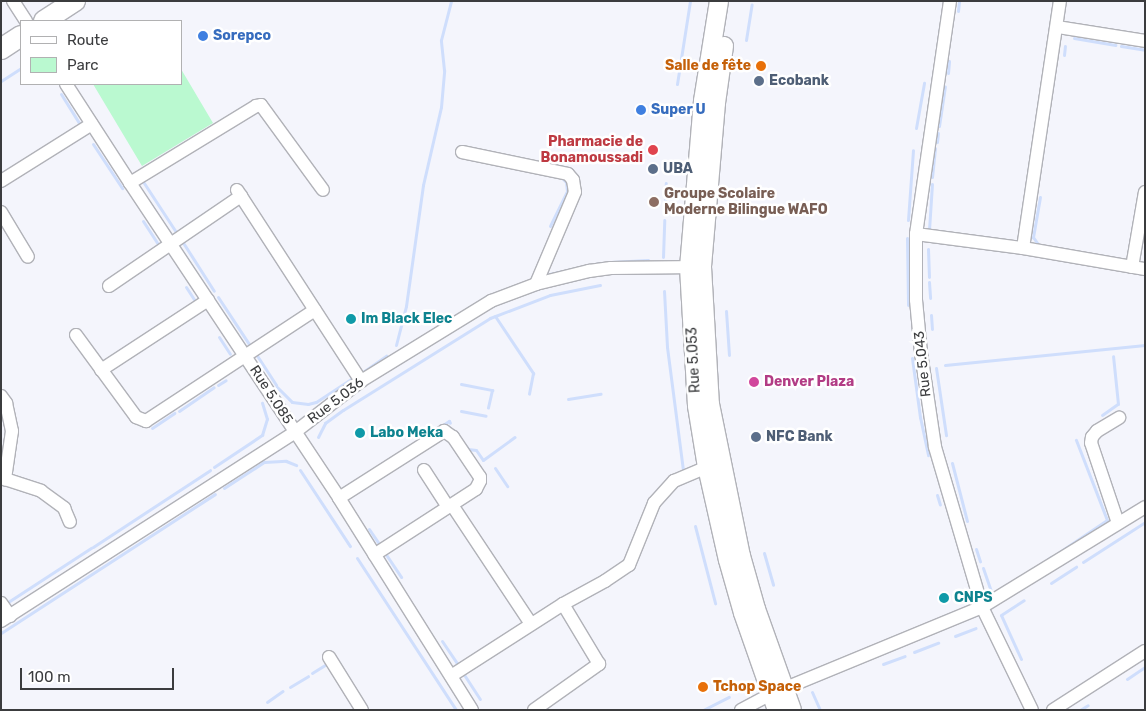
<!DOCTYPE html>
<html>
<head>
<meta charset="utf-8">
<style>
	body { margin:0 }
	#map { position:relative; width:1146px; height:711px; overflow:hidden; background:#f4f5fc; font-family:Rubik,sans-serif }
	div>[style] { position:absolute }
	.green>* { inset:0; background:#baf9d0 }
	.stream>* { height:3px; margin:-1.5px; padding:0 1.5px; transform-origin:1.5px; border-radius:1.5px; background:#cfdefc }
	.roads { filter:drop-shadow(1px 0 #b1b2b8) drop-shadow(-1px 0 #b1b2b8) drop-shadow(0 1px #b1b2b8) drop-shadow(0 -1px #b1b2b8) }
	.street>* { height:12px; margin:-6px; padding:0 6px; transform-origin:6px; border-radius:6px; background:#fff }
	.secondary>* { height:18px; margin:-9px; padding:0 9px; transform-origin:9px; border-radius:9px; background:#fff }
	.primary>* { height:20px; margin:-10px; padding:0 10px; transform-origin:10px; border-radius:10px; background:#fff }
	.dots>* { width:14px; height:14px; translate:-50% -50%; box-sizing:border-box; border:2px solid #fff; border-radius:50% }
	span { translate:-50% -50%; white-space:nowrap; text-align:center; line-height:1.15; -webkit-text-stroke:5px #fff; paint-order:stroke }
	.shop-label { font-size:14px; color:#366cbe; font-weight:700 }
	.left { translate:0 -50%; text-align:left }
	.food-label { font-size:14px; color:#c56008; font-weight:700 }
	.right { translate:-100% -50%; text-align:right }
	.service-label { font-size:14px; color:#4e5e75; font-weight:700 }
	.health-label { font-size:14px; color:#be3a42; font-weight:700 }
	.education-label { font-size:14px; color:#785e54; font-weight:700 }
	.culture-label { font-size:14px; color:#0d838f; font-weight:700 }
	.street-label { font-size:14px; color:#3b3c3e }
	.hotel-label { font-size:14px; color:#b23c85; font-weight:700 }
	.frame { position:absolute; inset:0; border:2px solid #3b3c3e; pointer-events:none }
	.legend { position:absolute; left:20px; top:20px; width:162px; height:65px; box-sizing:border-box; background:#fff; border:1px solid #b1b1b2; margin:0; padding:6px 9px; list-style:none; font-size:15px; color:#3b3c3e }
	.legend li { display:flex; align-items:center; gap:10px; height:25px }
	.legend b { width:25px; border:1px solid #b1b1b2 }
	.scale { position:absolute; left:20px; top:668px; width:154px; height:22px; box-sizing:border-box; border:2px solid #3b3c3e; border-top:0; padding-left:6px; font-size:15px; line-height:18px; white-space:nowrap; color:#3b3c3e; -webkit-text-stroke:4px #fff; paint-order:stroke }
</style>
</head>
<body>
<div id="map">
	<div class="green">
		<i style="clip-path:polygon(181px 69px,213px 123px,142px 166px,93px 84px,181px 84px)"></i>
	</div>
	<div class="stream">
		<i style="left:958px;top:11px;width:10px;rotate:-84deg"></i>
		<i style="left:1074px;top:38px;width:42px;rotate:9.7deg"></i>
		<i style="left:746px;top:40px;width:36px;rotate:-81deg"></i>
		<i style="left:1121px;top:46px;width:24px;rotate:9deg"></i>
		<i style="left:1064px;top:55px;width:9px;rotate:-84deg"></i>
		<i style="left:948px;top:73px;width:12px;rotate:-85deg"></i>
		<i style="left:1px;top:81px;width:24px;rotate:-33deg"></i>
		<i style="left:677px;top:84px;width:84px;rotate:-81.1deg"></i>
		<i style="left:61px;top:94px;width:34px;rotate:58deg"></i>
		<i style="left:939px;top:126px;width:40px;rotate:-81.5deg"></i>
		<i style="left:916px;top:128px;width:46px;rotate:-79.9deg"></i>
		<i style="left:937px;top:142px;width:9px;rotate:-84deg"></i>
		<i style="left:93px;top:144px;width:53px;rotate:56.6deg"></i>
		<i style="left:932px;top:177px;width:29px;rotate:-84deg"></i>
		<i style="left:142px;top:180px;width:66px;rotate:56.8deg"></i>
		<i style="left:1040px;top:197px;width:41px;rotate:99.9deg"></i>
		<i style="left:1033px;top:237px;width:12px;rotate:55deg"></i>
		<i style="left:665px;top:206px;width:23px;rotate:-88deg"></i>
		<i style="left:908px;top:220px;width:70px;rotate:-85.9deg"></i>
		<i style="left:143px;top:221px;width:31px;rotate:57deg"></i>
		<i style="left:550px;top:226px;width:39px;rotate:-64deg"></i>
		<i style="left:567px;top:191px;width:9px;rotate:-96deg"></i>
		<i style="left:566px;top:182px;width:6px;rotate:-135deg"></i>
		<i style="left:929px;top:230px;width:46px;rotate:-86.3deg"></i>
		<i style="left:907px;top:238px;width:67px;rotate:89.1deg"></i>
		<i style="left:182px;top:241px;width:59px;rotate:57.4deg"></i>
		<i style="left:1145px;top:248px;width:8px;rotate:90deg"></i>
		<i style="left:928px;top:249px;width:28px;rotate:88deg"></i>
		<i style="left:663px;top:257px;width:37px;rotate:-88deg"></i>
		<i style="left:611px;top:262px;width:37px;rotate:-3deg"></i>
		<i style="left:545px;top:275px;width:56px;rotate:-12.3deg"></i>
		<i style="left:929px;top:282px;width:16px;rotate:86deg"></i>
		<i style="left:186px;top:287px;width:17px;rotate:57deg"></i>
		<i style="left:664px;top:291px;width:56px;rotate:86.9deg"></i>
		<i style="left:667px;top:347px;width:124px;rotate:82.6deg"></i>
		<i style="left:218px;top:297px;width:60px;rotate:56.6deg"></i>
		<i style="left:726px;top:311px;width:44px;rotate:86.1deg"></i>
		<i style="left:931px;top:315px;width:14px;rotate:86deg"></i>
		<i style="left:495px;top:316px;width:69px;rotate:56.3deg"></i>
		<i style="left:533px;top:373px;width:21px;rotate:101deg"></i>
		<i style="left:219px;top:337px;width:20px;rotate:57deg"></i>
		<i style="left:396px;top:345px;width:40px;rotate:-75.6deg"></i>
		<i style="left:406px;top:306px;width:122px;rotate:-82deg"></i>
		<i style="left:423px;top:185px;width:80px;rotate:-77deg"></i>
		<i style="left:441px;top:107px;width:37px;rotate:-85deg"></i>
		<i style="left:444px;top:70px;width:30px;rotate:-96deg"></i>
		<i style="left:441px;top:40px;width:40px;rotate:-75.6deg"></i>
		<i style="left:256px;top:354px;width:37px;rotate:57deg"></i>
		<i style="left:912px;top:358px;width:60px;rotate:82.3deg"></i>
		<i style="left:920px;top:417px;width:39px;rotate:78deg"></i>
		<i style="left:945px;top:365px;width:201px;rotate:-5.7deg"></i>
		<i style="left:936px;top:368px;width:68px;rotate:81.5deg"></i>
		<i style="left:360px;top:374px;width:32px;rotate:-35deg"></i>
		<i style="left:461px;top:384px;width:32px;rotate:11deg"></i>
		<i style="left:492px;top:390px;width:18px;rotate:103deg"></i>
		<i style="left:218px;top:385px;width:9px;rotate:-32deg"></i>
		<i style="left:277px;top:387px;width:21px;rotate:45deg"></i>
		<i style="left:292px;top:402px;width:16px;rotate:7deg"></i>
		<i style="left:308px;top:404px;width:8px;rotate:-14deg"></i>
		<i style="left:316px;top:402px;width:45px;rotate:-33.3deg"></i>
		<i style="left:568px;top:399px;width:33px;rotate:-9deg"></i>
		<i style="left:179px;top:411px;width:42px;rotate:-34.4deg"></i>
		<i style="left:461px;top:411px;width:25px;rotate:11deg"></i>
		<i style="left:1102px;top:415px;width:19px;rotate:-35deg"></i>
		<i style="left:1118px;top:404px;width:48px;rotate:-95.9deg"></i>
		<i style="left:440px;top:427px;width:11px;rotate:-34deg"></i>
		<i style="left:449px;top:421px;width:2px;rotate:63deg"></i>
		<i style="left:152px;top:428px;width:27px;rotate:-34deg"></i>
		<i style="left:318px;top:437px;width:16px;rotate:-63deg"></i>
		<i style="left:325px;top:423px;width:22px;rotate:-36deg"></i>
		<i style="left:343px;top:410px;width:173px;rotate:-32deg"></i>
		<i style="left:490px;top:318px;width:64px;rotate:-21deg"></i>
		<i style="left:550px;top:295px;width:51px;rotate:-11.3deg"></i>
		<i style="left:466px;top:446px;width:4px;rotate:56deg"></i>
		<i style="left:468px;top:449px;width:8px;rotate:7deg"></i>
		<i style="left:476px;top:450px;width:12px;rotate:55deg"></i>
		<i style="left:483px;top:460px;width:39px;rotate:-36deg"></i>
		<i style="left:952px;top:463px;width:60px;rotate:75.5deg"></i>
		<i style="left:214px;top:467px;width:58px;rotate:-33.7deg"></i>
		<i style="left:262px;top:435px;width:17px;rotate:-73deg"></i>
		<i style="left:267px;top:419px;width:17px;rotate:-107deg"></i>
		<i style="left:495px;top:468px;width:22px;rotate:56deg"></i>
		<i style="left:300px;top:470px;width:91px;rotate:56.7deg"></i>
		<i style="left:224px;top:488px;width:48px;rotate:-33deg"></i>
		<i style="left:264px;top:462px;width:22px;rotate:-3deg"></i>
		<i style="left:286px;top:461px;width:11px;rotate:22deg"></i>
		<i style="left:937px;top:495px;width:10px;rotate:73deg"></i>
		<i style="left:695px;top:526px;width:80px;rotate:75.4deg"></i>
		<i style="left:369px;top:529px;width:18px;rotate:56deg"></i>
		<i style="left:93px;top:547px;width:140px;rotate:-33.3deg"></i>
		<i style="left:976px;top:549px;width:13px;rotate:72deg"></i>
		<i style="left:385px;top:553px;width:29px;rotate:56deg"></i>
		<i style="left:764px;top:553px;width:33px;rotate:74deg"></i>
		<i style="left:1058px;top:553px;width:59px;rotate:-34deg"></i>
		<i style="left:1107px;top:520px;width:86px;rotate:-111.2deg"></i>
		<i style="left:357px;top:558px;width:181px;rotate:56.9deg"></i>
		<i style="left:1044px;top:562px;width:9px;rotate:-36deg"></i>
		<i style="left:1083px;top:562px;width:74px;rotate:-32.8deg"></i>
		<i style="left:983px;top:568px;width:24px;rotate:71deg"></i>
		<i style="left:1051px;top:583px;width:30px;rotate:-33deg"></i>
		<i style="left:5px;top:604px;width:103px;rotate:-33.1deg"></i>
		<i style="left:1px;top:633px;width:255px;rotate:-33deg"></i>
		<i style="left:955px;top:636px;width:22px;rotate:-21deg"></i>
		<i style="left:442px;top:641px;width:30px;rotate:56deg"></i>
		<i style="left:914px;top:652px;width:26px;rotate:-21deg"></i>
		<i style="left:1021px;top:659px;width:48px;rotate:-114.4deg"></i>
		<i style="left:1001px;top:615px;width:27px;rotate:-33deg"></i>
		<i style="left:883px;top:664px;width:23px;rotate:-20deg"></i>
		<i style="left:312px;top:673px;width:19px;rotate:-32deg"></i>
		<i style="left:463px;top:673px;width:31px;rotate:57deg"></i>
		<i style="left:1127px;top:679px;width:22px;rotate:-34deg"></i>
		<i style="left:290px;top:687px;width:21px;rotate:-31deg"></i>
		<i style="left:812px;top:692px;width:20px;rotate:66deg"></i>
		<i style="left:267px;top:702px;width:19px;rotate:-35deg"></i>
		<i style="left:703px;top:710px;width:29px;rotate:-27deg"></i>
		<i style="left:1080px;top:710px;width:9px;rotate:-32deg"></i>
	</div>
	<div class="roads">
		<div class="street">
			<i style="left:13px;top:1px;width:24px;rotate:57deg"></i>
			<i style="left:950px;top:1px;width:235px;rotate:98.3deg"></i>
			<i style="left:916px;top:234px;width:66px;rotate:90deg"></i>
			<i style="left:916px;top:300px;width:53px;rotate:84.6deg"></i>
			<i style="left:921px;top:353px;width:95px;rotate:81.5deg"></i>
			<i style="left:935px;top:447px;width:167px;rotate:73.6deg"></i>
			<i style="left:982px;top:607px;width:114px;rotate:64.1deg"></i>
			<i style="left:1058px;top:27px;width:88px;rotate:9.1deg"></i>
			<i style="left:66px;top:84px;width:118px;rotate:57.1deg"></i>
			<i style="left:130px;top:183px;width:378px;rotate:56.4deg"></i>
			<i style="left:339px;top:498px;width:250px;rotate:57.9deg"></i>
			<i style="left:462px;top:152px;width:108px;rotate:11.7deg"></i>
			<i style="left:568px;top:174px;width:8px;rotate:50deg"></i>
			<i style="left:573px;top:180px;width:12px;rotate:81deg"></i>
			<i style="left:575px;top:192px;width:100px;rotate:113deg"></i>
			<i style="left:1px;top:181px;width:107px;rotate:-32.1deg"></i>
			<i style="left:130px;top:183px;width:148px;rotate:-31.4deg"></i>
			<i style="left:256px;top:106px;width:5px;rotate:-11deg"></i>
			<i style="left:261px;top:105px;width:105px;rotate:53.9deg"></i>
			<i style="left:237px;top:190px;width:228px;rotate:57deg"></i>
			<i style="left:1px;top:212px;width:52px;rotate:59deg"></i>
			<i style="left:916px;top:234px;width:108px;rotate:7.5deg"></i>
			<i style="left:1023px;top:248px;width:124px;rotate:9.8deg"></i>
			<i style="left:1023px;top:248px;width:250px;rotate:-81.5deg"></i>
			<i style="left:1132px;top:267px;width:76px;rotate:-80.2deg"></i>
			<i style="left:109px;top:286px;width:160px;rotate:-34.3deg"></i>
			<i style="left:76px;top:335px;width:102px;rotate:53.8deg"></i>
			<i style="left:136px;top:417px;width:11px;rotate:22deg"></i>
			<i style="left:146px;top:421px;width:202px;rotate:-33.3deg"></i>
			<i style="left:101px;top:370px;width:128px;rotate:-33.2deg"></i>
			<i style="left:1px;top:396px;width:9px;rotate:54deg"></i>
			<i style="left:6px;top:403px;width:29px;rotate:78deg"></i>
			<i style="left:12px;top:431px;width:49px;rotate:98.3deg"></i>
			<i style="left:5px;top:479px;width:38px;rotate:18deg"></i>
			<i style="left:41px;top:491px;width:29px;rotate:36deg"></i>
			<i style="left:64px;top:508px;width:15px;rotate:67deg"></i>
			<i style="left:424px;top:470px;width:44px;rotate:57deg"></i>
			<i style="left:339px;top:498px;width:125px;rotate:-32.5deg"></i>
			<i style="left:444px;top:431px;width:11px;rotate:34deg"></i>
			<i style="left:453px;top:437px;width:48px;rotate:56deg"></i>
			<i style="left:480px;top:477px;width:4px;rotate:90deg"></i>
			<i style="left:480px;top:481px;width:9px;rotate:117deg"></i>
			<i style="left:476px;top:489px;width:121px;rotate:147.1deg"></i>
			<i style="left:452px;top:505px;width:143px;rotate:56.4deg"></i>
			<i style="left:1118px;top:523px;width:84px;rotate:-108.6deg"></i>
			<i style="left:1091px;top:443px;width:6px;rotate:-81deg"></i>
			<i style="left:1092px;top:437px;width:8px;rotate:-50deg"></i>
			<i style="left:1097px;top:431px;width:26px;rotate:-31deg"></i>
			<i style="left:1px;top:603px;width:16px;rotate:55deg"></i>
			<i style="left:1px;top:621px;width:350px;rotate:-32.7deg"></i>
			<i style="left:295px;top:432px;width:83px;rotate:-37.7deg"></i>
			<i style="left:361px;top:381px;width:153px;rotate:-31.6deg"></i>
			<i style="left:491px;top:301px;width:48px;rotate:-20.7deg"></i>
			<i style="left:536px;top:284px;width:55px;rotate:-13.8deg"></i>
			<i style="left:589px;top:271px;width:22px;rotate:-8deg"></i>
			<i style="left:611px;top:268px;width:86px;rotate:-0.7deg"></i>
			<i style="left:329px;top:657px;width:62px;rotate:58.1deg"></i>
			<i style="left:451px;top:676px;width:133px;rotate:-32.7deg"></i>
			<i style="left:563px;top:604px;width:48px;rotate:-28.7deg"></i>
			<i style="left:605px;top:581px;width:29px;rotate:-34deg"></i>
			<i style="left:629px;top:565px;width:67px;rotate:-68deg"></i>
			<i style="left:654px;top:503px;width:30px;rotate:-48deg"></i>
			<i style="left:674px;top:481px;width:36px;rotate:-23deg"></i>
			<i style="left:534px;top:710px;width:80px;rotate:-35.3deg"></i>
			<i style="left:599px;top:664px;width:70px;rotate:-121deg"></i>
			<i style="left:741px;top:710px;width:34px;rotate:-28deg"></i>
			<i style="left:771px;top:694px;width:228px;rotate:-22.4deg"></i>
			<i style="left:982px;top:607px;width:191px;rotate:-31.5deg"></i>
			<i style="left:1053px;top:710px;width:109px;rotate:-32.7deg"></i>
		</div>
		<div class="secondary">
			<i style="left:719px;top:1px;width:101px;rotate:99.1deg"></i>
			<i style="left:703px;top:101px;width:167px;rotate:94.8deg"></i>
			<i style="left:689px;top:267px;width:139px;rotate:86.7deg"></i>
			<i style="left:697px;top:406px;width:62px;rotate:80.7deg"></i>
			<i style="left:707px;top:467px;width:95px;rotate:77.3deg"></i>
			<i style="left:728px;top:560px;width:55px;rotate:74.2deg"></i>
			<i style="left:743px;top:613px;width:103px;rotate:70.7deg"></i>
			<i style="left:724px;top:46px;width:58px;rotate:98deg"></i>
			<i style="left:716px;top:103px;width:165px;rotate:94.9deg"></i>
			<i style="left:702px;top:267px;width:137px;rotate:86.7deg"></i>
			<i style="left:710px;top:404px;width:155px;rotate:78.5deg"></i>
			<i style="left:741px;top:556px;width:55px;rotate:74.2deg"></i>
			<i style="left:756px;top:609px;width:107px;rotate:70.4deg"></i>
		</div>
		<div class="primary">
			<i style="left:44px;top:21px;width:37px;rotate:-33deg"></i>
			<i style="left:1px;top:49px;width:24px;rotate:-33deg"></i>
		</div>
	</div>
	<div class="dots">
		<i style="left:203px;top:36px;background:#3f7fe0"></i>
		<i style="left:761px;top:66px;background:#e8710a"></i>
		<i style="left:759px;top:81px;background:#5c6f8a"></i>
		<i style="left:641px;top:110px;background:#3f7fe0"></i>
		<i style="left:653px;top:150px;background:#e0444e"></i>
		<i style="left:653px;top:169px;background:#5c6f8a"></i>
		<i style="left:654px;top:202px;background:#8d6e63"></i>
		<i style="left:351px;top:319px;background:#0f9aa8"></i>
		<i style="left:754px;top:382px;background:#d1479c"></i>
		<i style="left:360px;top:433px;background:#0f9aa8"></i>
		<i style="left:756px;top:437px;background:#5c6f8a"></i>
		<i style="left:944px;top:598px;background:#0f9aa8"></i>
		<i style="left:703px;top:687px;background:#e8710a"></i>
	</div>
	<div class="shop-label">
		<span class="left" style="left:213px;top:36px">Sorepco</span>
		<span class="left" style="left:651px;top:110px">Super U</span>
	</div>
	<div class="food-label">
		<span class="right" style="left:751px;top:66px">Salle de fête</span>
		<span class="left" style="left:713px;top:687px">Tchop Space</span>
	</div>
	<div class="service-label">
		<span class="left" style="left:769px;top:81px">Ecobank</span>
		<span class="left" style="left:663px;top:169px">UBA</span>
		<span class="left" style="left:766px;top:437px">NFC Bank</span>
	</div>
	<div class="health-label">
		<span class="right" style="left:643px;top:150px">Pharmacie de<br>Bonamoussadi</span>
	</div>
	<div class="education-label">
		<span class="left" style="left:664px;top:202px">Groupe Scolaire<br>Moderne Bilingue WAFO</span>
	</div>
	<div class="culture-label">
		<span class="left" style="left:361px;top:319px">Im Black Elec</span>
		<span class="left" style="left:370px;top:433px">Labo Meka</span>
		<span class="left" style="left:954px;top:598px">CNPS</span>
	</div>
	<div class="street-label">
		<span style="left:694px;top:360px;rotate:-93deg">Rue 5.053</span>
		<span style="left:923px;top:364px;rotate:-96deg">Rue 5.043</span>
		<span style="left:271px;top:395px;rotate:57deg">Rue 5.085</span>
		<span style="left:336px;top:401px;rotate:-37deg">Rue 5.036</span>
	</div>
	<div class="hotel-label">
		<span class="left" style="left:764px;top:382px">Denver Plaza</span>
	</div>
	<div class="frame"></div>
	<ul class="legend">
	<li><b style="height:6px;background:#fff"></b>Route</li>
	<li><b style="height:14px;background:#baf9d0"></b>Parc</li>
	</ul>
	<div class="scale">100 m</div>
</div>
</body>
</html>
